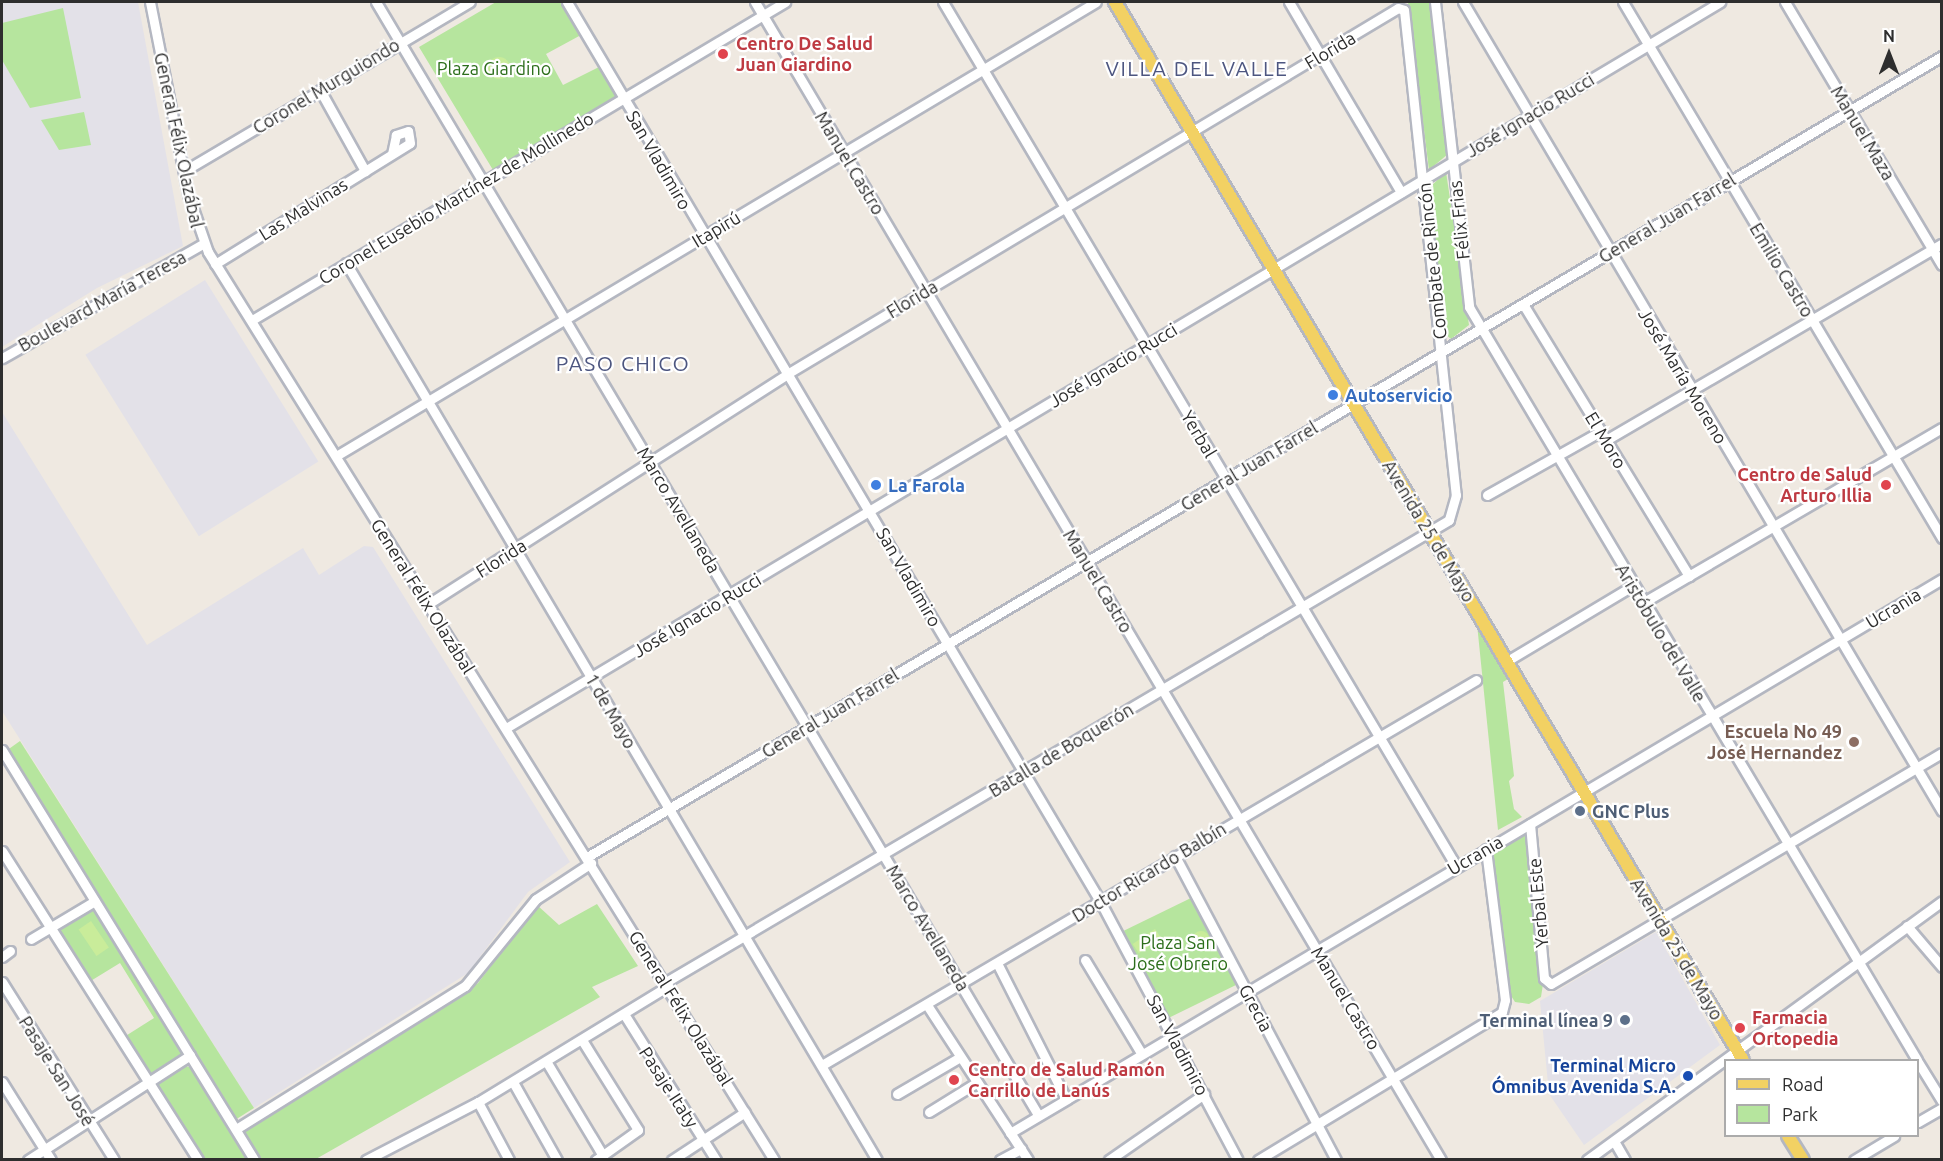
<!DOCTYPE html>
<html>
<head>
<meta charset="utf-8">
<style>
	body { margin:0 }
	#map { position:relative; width:1943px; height:1161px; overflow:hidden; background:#efe9e1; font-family:Ubuntu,sans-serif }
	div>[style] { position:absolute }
	.industrial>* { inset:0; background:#e3e1e8; transform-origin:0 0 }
	.green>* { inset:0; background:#b6e59e; transform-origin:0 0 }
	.pitch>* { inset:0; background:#c9ec9a; transform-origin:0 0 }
	.round { border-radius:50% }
	.roads { filter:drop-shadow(2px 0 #b4b7c1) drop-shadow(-2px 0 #b4b7c1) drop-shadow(0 2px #b4b7c1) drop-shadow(0 -2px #b4b7c1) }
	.minor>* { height:9px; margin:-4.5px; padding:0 4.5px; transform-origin:4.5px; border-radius:4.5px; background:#fff }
	.major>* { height:12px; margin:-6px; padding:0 6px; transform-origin:6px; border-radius:6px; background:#f2d163 }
	.dots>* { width:16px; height:16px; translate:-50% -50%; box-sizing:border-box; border:3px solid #fff; border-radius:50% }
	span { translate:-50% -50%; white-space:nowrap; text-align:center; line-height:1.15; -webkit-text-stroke:4.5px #fff; paint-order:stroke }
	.health-label { font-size:18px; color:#be3a42; font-weight:700 }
	.left { translate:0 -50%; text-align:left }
	.right { translate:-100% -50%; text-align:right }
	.street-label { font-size:18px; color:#2e2e2e }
	.park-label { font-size:18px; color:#2c6e1b }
	.shop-label { font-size:18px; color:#366cbe; font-weight:700 }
	.education-label { font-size:18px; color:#785e54; font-weight:700 }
	.service-label { font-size:18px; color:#4e5e75; font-weight:700 }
	.transit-label { font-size:18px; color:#164399; font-weight:700 }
	.quarter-label { font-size:21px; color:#4d5680; letter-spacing:1.5px }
	.frame { position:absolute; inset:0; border:3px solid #2e2e2e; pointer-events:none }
	.legend { position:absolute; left:1724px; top:1059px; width:195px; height:78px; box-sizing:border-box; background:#fff; border:2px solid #ababab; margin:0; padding:8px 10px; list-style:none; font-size:18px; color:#2e2e2e }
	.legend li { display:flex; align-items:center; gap:12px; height:30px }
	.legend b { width:30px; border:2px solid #ababab }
	.north { position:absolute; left:1859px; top:24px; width:60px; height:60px; -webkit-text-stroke:4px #fff; paint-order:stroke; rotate:0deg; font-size:16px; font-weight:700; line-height:24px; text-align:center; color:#2e2e2e }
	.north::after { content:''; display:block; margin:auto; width:21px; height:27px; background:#2e2e2e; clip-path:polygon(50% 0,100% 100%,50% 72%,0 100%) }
</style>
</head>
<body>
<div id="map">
	<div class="industrial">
		<i style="clip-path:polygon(2px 2px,138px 2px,183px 246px,97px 288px,2px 347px)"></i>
		<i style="left:205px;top:280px;width:214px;height:141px;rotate:58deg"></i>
		<i style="clip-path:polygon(2px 412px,147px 645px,303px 548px,319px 575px,364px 546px,373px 547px,570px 862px,528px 892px,468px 973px,254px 1108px,2px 711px)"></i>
		<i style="clip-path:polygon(1656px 932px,1720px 1045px,1584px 1145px,1549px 1094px,1540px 1001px)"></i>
	</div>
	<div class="green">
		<i style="clip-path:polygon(496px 2px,560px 2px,581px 35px,546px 54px,563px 85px,599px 67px,617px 97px,493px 170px,419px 47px)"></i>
		<i style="clip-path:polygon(1408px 2px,1433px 2px,1448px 154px,1429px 170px)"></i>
		<i style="clip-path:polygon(63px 8px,81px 98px,30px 108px,2px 60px,2px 23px)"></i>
		<i style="clip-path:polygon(84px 112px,91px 145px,59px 150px,41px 120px)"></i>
		<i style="clip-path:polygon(1446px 172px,1469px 325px,1451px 339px,1444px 333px,1430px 187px)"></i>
		<i style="clip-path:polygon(1477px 624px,1508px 679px,1503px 682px,1514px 776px,1509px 781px,1514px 809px,1522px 817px,1498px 830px)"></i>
		<i style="clip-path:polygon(20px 741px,254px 1108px,235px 1120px,6px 751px)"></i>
		<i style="clip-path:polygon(1522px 834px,1531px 840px,1543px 984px,1541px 997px,1529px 1004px,1515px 1002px,1508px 991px,1492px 851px)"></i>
		<i style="left:1193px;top:897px;width:98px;height:77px;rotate:64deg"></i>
		<i style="clip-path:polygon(597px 904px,638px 966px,592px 987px,600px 997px,316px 1159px,259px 1159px,242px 1131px,478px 983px,537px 905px,559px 925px)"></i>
		<i style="clip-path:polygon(93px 908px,184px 1053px,149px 1075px,124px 1037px,154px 1018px,120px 963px,89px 982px,57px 931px)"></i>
		<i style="clip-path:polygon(183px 1065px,192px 1068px,250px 1159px,202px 1159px,154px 1083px)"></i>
	</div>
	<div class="pitch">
		<i class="round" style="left:488px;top:57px;width:22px;height:22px"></i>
		<i style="left:91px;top:921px;width:32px;height:15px;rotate:56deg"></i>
		<i style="left:1155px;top:929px;width:11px;height:27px;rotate:56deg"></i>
		<i class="round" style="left:1193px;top:931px;width:16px;height:16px"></i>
	</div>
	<div class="roads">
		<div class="minor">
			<i style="left:150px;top:2px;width:196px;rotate:78.8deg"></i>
			<i style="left:188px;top:194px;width:61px;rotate:71deg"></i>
			<i style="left:208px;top:252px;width:1070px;rotate:58.06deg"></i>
			<i style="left:376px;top:2px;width:1293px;rotate:59.25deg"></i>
			<i style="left:567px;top:2px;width:1045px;rotate:59.34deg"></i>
			<i style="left:1100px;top:901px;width:293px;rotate:62deg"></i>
			<i style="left:755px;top:2px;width:1346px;rotate:59.36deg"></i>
			<i style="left:943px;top:2px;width:1005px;rotate:59.3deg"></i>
			<i style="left:1289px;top:2px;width:221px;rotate:59.5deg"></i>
			<i style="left:1435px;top:2px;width:307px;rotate:83.6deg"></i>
			<i style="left:1469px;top:307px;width:876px;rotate:59.25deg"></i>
			<i style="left:1463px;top:2px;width:940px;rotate:59.37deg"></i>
			<i style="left:1623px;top:2px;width:624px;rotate:59.24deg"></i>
			<i style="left:1785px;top:2px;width:306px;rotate:59.2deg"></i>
			<i style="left:320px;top:90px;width:93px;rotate:60.9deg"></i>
			<i style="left:184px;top:171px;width:332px;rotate:-30.6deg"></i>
			<i style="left:346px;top:263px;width:1042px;rotate:59.38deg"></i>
			<i style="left:215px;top:264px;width:229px;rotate:-31.8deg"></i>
			<i style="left:410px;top:143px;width:12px;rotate:-99deg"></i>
			<i style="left:408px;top:131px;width:13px;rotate:162deg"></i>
			<i style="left:396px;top:135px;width:19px;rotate:102deg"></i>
			<i style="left:1523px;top:304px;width:319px;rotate:58.6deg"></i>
			<i style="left:252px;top:320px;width:621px;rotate:-30.82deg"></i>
			<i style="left:2px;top:358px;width:231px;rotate:-29.6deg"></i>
			<i style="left:1606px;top:440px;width:389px;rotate:-30.3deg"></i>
			<i style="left:336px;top:456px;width:885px;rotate:-30.85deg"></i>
			<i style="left:1487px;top:495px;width:131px;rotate:-29.3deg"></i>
			<i style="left:1644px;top:602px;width:345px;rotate:-30.3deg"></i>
			<i style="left:428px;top:604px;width:426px;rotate:-32.6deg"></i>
			<i style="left:787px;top:374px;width:712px;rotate:-30.92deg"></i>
			<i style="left:1398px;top:8px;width:6px;rotate:18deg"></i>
			<i style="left:1404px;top:10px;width:488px;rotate:83.9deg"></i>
			<i style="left:1456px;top:495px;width:26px;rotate:106deg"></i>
			<i style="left:1449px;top:520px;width:909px;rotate:149.46deg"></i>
			<i style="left:1507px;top:661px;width:148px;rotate:-30.9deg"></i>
			<i style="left:506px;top:728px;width:1415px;rotate:-30.88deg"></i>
			<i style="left:2px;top:750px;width:481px;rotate:58.4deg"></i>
			<i style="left:1530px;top:824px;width:155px;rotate:84.8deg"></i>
			<i style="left:1544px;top:978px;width:9px;rotate:41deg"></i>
			<i style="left:1551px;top:984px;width:454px;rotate:-30.6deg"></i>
			<i style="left:2px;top:851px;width:366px;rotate:57.6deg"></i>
			<i style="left:1175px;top:856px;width:344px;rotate:62.1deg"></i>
			<i style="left:587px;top:857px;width:1574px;rotate:-30.59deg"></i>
			<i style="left:1907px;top:926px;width:54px;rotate:49.5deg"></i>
			<i style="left:31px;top:939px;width:74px;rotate:-30.7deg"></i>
			<i style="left:2px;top:957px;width:10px;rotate:-37deg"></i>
			<i style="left:1085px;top:960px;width:109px;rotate:58.9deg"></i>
			<i style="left:997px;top:963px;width:150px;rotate:63.1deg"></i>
			<i style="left:2px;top:982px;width:210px;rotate:57.8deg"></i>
			<i style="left:927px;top:1005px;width:185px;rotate:56.9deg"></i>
			<i style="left:624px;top:1014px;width:173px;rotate:57.8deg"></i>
			<i style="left:582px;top:1040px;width:106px;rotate:58.1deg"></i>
			<i style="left:638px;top:1130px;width:52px;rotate:144.5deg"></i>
			<i style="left:546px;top:1061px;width:111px;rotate:59deg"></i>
			<i style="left:1918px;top:1062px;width:46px;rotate:58.4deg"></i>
			<i style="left:822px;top:1065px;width:759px;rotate:-30.48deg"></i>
			<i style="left:2px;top:1082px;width:92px;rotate:57.9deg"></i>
			<i style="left:513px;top:1082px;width:90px;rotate:60.6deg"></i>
			<i style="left:897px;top:1094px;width:73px;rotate:-30.4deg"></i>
			<i style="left:478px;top:1102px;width:66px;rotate:61.9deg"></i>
			<i style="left:929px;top:1112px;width:55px;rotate:-31.7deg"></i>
			<i style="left:1918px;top:1122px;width:28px;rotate:-30deg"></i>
			<i style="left:236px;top:1129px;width:270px;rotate:-32deg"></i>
			<i style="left:465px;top:986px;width:112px;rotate:-50.8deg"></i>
			<i style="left:536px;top:899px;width:66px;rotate:-33.2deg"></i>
			<i style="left:1010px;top:1133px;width:1084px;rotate:-30.73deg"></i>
			<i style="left:1614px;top:1141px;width:22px;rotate:60deg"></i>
			<i style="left:28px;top:1160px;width:193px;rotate:-32.9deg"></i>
			<i style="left:366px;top:1160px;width:126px;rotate:-27.4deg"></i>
			<i style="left:478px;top:1102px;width:223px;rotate:-31.4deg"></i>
			<i style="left:672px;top:1160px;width:87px;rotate:-33.3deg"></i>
			<i style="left:1000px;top:1160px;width:24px;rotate:-28deg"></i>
			<i style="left:1109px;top:1160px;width:116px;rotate:-34.8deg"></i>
			<i style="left:1258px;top:1160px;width:285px;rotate:-31.2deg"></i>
			<i style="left:1502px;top:1012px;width:12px;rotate:-76deg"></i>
			<i style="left:1505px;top:1000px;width:152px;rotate:-97.2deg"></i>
			<i style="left:1587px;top:1160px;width:439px;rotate:-36.1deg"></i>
			<i style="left:1854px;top:1160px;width:47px;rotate:-31deg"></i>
		</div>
		<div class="major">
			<i style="left:1115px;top:2px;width:1230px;rotate:59.31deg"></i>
			<i style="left:1788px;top:1136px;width:28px;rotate:58deg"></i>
		</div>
	</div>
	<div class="dots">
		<i style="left:723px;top:54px;background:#e0444e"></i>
		<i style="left:1333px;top:395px;background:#3f7fe0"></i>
		<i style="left:876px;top:485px;background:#3f7fe0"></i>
		<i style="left:1886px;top:485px;background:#e0444e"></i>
		<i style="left:1854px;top:742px;background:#8d6e63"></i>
		<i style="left:1580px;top:811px;background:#5c6f8a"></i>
		<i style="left:1625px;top:1020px;background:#5c6f8a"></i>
		<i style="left:1740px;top:1028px;background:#e0444e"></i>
		<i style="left:1688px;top:1076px;background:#1a4fb4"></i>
		<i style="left:954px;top:1080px;background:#e0444e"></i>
	</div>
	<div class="health-label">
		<span class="left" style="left:736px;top:54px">Centro De Salud<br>Juan Giardino</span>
		<span class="right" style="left:1872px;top:485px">Centro de Salud<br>Arturo Illia</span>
		<span class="left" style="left:1752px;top:1028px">Farmacia<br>Ortopedia</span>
		<span class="left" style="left:968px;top:1080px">Centro de Salud Ramón<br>Carrillo de Lanús</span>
	</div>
	<div class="street-label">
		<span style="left:1330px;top:50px;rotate:-31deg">Florida</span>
		<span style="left:326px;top:86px;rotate:-31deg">Coronel Murguiondo</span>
		<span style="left:1530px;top:115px;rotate:-31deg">José Ignacio Rucci</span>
		<span style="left:1863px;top:133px;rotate:59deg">Manuel Maza</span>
		<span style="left:179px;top:140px;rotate:78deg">General Félix Olazábal</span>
		<span style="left:659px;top:160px;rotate:60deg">San Vladimiro</span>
		<span style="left:850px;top:163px;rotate:59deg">Manuel Castro</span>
		<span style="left:456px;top:198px;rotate:-31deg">Coronel Eusebio Martínez de Mollinedo</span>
		<span style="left:303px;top:209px;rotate:-32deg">Las Malvinas</span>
		<span style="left:1667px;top:218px;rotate:-31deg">General Juan Farrel</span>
		<span style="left:1459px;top:220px;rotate:-96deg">Félix Frias</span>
		<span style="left:716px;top:229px;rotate:-31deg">Itapirú</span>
		<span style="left:1432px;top:261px;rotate:-96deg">Combate de Rincón</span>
		<span style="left:1782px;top:270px;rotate:59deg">Emilio Castro</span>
		<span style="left:912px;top:299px;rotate:-31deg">Florida</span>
		<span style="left:102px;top:301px;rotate:-29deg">Boulevard María Teresa</span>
		<span style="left:1113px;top:365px;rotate:-31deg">José Ignacio Rucci</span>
		<span style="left:1683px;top:376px;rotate:59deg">José María Moreno</span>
		<span style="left:1199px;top:434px;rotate:59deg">Yerbal</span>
		<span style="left:1606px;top:440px;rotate:59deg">El Moro</span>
		<span style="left:1249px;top:466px;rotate:-31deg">General Juan Farrel</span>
		<span style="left:679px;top:510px;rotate:59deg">Marco Avellaneda</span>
		<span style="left:1429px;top:531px;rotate:59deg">Avenida 25 de Mayo</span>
		<span style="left:501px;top:558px;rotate:-32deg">Florida</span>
		<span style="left:909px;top:577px;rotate:60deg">San Vladimiro</span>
		<span style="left:1098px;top:581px;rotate:59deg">Manuel Castro</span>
		<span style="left:423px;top:596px;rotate:58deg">General Félix Olazábal</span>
		<span style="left:1893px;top:608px;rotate:-31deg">Ucrania</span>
		<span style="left:697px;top:615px;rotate:-31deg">José Ignacio Rucci</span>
		<span style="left:1661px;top:633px;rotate:59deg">Aristóbulo del Valle</span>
		<span style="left:611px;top:711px;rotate:60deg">1 de Mayo</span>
		<span style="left:830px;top:713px;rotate:-31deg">General Juan Farrel</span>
		<span style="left:1061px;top:750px;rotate:-31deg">Batalla de Boquerón</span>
		<span style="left:1475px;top:855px;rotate:-30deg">Ucrania</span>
		<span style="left:1149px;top:872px;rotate:-31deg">Doctor Ricardo Balbín</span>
		<span style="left:1538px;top:903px;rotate:-95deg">Yerbal Este</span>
		<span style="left:928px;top:928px;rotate:59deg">Marco Avellaneda</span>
		<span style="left:1677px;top:949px;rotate:59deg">Avenida 25 de Mayo</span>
		<span style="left:1346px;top:998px;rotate:59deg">Manuel Castro</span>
		<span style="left:681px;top:1008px;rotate:58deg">General Félix Olazábal</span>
		<span style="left:1256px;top:1008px;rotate:62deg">Grecia</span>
		<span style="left:1178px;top:1045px;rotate:62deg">San Vladimiro</span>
		<span style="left:57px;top:1071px;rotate:58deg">Pasaje San José</span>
		<span style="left:669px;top:1087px;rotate:57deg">Pasaje Itaty</span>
	</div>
	<div class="park-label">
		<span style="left:494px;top:68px">Plaza Giardino</span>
		<span style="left:1178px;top:953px">Plaza San<br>José Obrero</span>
	</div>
	<div class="shop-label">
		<span class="left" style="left:1345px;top:395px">Autoservicio</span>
		<span class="left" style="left:888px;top:485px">La Farola</span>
	</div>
	<div class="education-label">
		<span class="right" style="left:1842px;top:742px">Escuela No 49<br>José Hernandez</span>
	</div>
	<div class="service-label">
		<span class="left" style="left:1592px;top:811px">GNC Plus</span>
		<span class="right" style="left:1613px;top:1020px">Terminal línea 9</span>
	</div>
	<div class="transit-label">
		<span class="right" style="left:1676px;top:1076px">Terminal Micro<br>Ómnibus Avenida S.A.</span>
	</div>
	<div class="quarter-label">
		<span style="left:1197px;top:68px">VILLA DEL VALLE</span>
		<span style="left:623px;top:363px">PASO CHICO</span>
	</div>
	<div class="frame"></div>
	<ul class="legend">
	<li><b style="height:8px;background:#f2d163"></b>Road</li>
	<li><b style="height:16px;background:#b6e59e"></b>Park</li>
	</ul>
	<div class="north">N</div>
</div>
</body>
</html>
